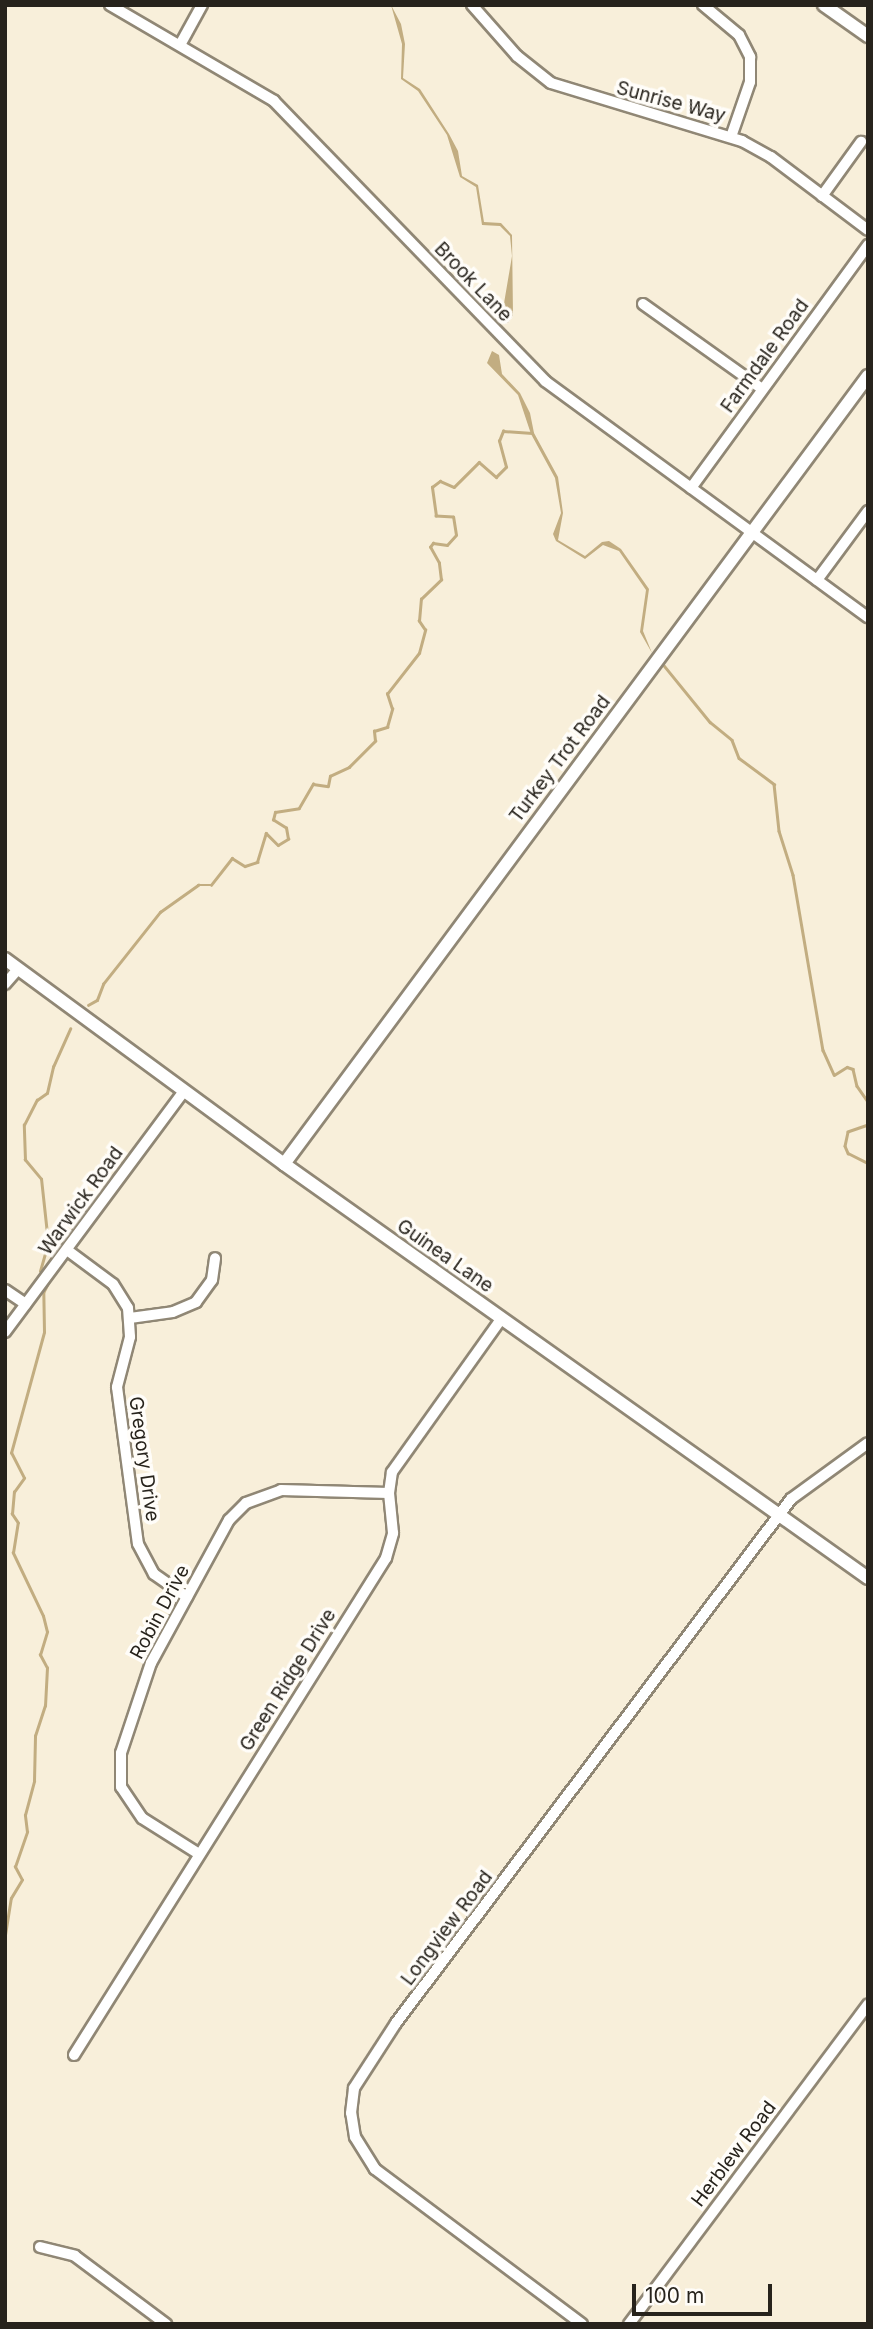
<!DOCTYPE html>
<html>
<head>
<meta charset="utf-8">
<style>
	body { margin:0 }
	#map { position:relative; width:873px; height:2329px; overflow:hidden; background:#f8efda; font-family:Inter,sans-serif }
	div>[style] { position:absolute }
	.water>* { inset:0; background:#c2ad81 }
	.stream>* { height:2.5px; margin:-1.25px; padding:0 1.25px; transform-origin:1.25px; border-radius:1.25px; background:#c2ad81 }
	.roads { filter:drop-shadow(2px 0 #908775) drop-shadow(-2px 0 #908775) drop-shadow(0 2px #908775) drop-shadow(0 -2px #908775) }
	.minor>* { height:10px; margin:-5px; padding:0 5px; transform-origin:5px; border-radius:5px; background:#fff }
	.tertiary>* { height:12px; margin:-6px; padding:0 6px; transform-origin:6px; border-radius:6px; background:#fff }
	span { translate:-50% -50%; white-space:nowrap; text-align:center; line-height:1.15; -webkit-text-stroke:7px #fffdf9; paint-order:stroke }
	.street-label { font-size:19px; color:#27231c }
	.frame { position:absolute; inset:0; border:7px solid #27231c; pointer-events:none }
	.scale { position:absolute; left:632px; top:2284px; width:140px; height:32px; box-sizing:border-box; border:4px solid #27231c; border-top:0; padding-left:9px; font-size:21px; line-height:24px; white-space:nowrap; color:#27231c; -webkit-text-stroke:5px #fffdf9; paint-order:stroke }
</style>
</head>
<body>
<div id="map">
	<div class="water">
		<i style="clip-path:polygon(391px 5px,401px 24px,405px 44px,403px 78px,420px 89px,449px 134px,458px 151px,462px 176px,478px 185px,484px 222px,501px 223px,512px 235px,513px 315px,508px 323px,501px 321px,512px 256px,510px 236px,500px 226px,482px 225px,476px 187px,460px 177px,447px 135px,418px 91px,401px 79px,402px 44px)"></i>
		<i style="clip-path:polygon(492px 351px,499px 355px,502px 374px,520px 393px,530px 413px,534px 433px,558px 477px,563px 513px,558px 540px,585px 556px,602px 542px,609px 541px,621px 549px,649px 589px,643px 631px,652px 653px,640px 632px,646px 590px,619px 551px,603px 545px,585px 559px,556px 541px,553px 534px,561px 513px,555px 478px,531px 434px,518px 395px,487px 363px)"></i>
	</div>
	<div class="stream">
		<i style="left:662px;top:663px;width:76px;rotate:50.9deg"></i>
		<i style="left:710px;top:722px;width:28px;rotate:39deg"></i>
		<i style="left:732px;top:740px;width:19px;rotate:69deg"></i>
		<i style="left:739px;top:758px;width:44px;rotate:36.6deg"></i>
		<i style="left:774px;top:784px;width:47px;rotate:83.9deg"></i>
		<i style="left:779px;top:831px;width:46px;rotate:72.3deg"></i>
		<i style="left:793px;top:875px;width:178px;rotate:80.3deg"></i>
		<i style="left:823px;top:1050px;width:27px;rotate:66deg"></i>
		<i style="left:834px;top:1075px;width:15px;rotate:-32deg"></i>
		<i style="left:847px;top:1067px;width:6px;rotate:18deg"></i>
		<i style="left:853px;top:1069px;width:17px;rotate:77deg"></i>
		<i style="left:857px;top:1086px;width:19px;rotate:55deg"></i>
		<i style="left:88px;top:1005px;width:10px;rotate:-29deg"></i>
		<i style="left:97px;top:1000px;width:17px;rotate:-69deg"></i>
		<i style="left:103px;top:984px;width:92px;rotate:-51.6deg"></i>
		<i style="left:160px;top:912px;width:47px;rotate:-35.4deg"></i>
		<i style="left:198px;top:885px;width:13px"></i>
		<i style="left:211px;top:885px;width:34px;rotate:-52deg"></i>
		<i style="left:232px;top:858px;width:15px;rotate:32deg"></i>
		<i style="left:245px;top:866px;width:13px;rotate:-18deg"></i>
		<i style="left:257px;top:862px;width:30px;rotate:-73deg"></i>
		<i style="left:266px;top:833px;width:17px;rotate:45deg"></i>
		<i style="left:278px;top:845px;width:12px;rotate:-31deg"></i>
		<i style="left:288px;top:839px;width:11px;rotate:-100deg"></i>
		<i style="left:286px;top:828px;width:15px;rotate:-148deg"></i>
		<i style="left:273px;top:820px;width:8px;rotate:-76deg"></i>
		<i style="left:275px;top:812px;width:24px;rotate:-9deg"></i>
		<i style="left:299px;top:808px;width:28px;rotate:-60deg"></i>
		<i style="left:313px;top:784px;width:15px;rotate:8deg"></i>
		<i style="left:328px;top:786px;width:10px;rotate:-79deg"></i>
		<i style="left:330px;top:776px;width:21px;rotate:-25deg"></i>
		<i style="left:349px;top:767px;width:37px;rotate:-45deg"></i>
		<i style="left:375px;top:741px;width:10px;rotate:-96deg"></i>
		<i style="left:374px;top:731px;width:14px;rotate:-17deg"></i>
		<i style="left:387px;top:727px;width:19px;rotate:-74deg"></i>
		<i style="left:392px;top:709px;width:16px;rotate:-108deg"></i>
		<i style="left:387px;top:694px;width:52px;rotate:-52deg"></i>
		<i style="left:419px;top:653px;width:24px;rotate:-75deg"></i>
		<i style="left:425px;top:630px;width:11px;rotate:-124deg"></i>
		<i style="left:419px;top:621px;width:22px;rotate:-85deg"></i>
		<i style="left:421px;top:599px;width:28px;rotate:-44deg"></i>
		<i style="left:441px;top:580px;width:17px;rotate:-97deg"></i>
		<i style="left:439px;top:563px;width:18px;rotate:-119deg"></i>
		<i style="left:430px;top:547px;width:5px;rotate:-53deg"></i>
		<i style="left:433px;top:543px;width:14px;rotate:8deg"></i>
		<i style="left:447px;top:545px;width:13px;rotate:-48deg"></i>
		<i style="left:456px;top:535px;width:18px;rotate:-99deg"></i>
		<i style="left:453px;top:517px;width:17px;rotate:-177deg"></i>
		<i style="left:436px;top:516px;width:29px;rotate:-98deg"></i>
		<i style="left:432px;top:487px;width:10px;rotate:-37deg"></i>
		<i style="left:440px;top:481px;width:15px;rotate:23deg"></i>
		<i style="left:454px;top:487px;width:35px;rotate:-45deg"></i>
		<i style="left:479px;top:462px;width:23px;rotate:41deg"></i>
		<i style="left:496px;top:477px;width:14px;rotate:-45deg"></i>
		<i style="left:506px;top:467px;width:27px;rotate:-105deg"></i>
		<i style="left:499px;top:441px;width:11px;rotate:-68deg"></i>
		<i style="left:503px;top:431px;width:29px;rotate:4deg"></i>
		<i style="left:868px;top:1125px;width:21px;rotate:161deg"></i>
		<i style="left:848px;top:1132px;width:14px;rotate:102deg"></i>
		<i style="left:845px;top:1146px;width:8px;rotate:67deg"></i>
		<i style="left:848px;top:1153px;width:22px;rotate:27deg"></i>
		<i style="left:40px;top:1271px;width:29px;rotate:-74deg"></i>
		<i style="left:48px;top:1243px;width:64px;rotate:-96.2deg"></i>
		<i style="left:41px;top:1179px;width:25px;rotate:-130deg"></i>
		<i style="left:25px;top:1160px;width:35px;rotate:-92deg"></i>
		<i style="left:24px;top:1125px;width:28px;rotate:-63deg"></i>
		<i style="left:37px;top:1100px;width:12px;rotate:-35deg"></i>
		<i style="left:47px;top:1093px;width:27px;rotate:-77deg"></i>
		<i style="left:53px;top:1067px;width:42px;rotate:-65.9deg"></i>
		<i style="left:5px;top:1935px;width:37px;rotate:-81deg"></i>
		<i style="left:11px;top:1898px;width:21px;rotate:-59deg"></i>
		<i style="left:22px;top:1880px;width:15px;rotate:-118deg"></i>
		<i style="left:15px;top:1867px;width:37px;rotate:-71deg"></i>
		<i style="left:27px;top:1832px;width:17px;rotate:-97deg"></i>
		<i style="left:25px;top:1815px;width:35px;rotate:-75deg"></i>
		<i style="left:34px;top:1781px;width:45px;rotate:-88.7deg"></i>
		<i style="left:35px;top:1736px;width:32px;rotate:-72deg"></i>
		<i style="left:45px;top:1706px;width:38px;rotate:-87deg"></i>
		<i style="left:47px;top:1668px;width:15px;rotate:-118deg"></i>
		<i style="left:40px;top:1655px;width:24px;rotate:-73deg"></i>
		<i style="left:47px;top:1632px;width:16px;rotate:-104deg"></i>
		<i style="left:43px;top:1616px;width:70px;rotate:-115.5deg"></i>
		<i style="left:13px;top:1553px;width:30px;rotate:-81deg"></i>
		<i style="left:18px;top:1523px;width:11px;rotate:-124deg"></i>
		<i style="left:12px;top:1514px;width:22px;rotate:-85deg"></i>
		<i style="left:14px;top:1492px;width:17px;rotate:-54deg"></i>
		<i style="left:24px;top:1478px;width:28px;rotate:-117deg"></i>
		<i style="left:11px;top:1453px;width:125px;rotate:-74.7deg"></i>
		<i style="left:44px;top:1332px;width:39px;rotate:-91deg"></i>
		<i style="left:43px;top:1293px;width:13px;rotate:-63deg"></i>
	</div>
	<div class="roads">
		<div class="minor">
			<i style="left:110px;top:5px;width:190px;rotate:30.3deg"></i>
			<i style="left:274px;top:101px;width:390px;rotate:45.9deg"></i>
			<i style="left:545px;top:381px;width:400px;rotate:36.2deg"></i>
			<i style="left:472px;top:5px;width:68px;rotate:48.6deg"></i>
			<i style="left:517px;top:56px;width:43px;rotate:38.5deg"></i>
			<i style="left:551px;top:83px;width:200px;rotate:16.9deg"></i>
			<i style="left:742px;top:141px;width:33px;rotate:29deg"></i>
			<i style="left:771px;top:157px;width:121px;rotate:37deg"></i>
			<i style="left:703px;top:5px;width:47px;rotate:39.8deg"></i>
			<i style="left:739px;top:35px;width:25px;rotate:63deg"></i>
			<i style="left:750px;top:57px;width:25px;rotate:90deg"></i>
			<i style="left:750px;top:82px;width:58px;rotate:109.1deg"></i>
			<i style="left:180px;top:45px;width:46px;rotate:-61.2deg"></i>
			<i style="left:822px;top:196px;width:67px;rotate:-54.2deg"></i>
			<i style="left:643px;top:304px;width:146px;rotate:35.5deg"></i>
			<i style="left:691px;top:488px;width:301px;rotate:-53.9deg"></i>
			<i style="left:817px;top:580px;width:86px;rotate:-53.5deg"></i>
			<i style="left:5px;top:984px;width:20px;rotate:-49deg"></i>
			<i style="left:67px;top:1250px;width:57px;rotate:36.5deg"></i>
			<i style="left:113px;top:1284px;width:28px;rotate:58deg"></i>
			<i style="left:128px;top:1308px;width:29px;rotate:86deg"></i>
			<i style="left:130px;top:1337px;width:52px;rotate:104.6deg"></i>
			<i style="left:117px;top:1387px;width:158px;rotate:82.4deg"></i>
			<i style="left:138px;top:1544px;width:34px;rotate:62deg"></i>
			<i style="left:154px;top:1574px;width:40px;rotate:34.9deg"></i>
			<i style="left:5px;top:1290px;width:25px;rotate:34deg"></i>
			<i style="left:130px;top:1318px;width:43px;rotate:-7.9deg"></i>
			<i style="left:173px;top:1312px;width:25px;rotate:-23deg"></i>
			<i style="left:196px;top:1302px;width:27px;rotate:-54deg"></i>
			<i style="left:212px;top:1280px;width:22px;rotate:-82deg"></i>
			<i style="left:5px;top:1332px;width:300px;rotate:-53.4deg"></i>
			<i style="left:199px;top:1854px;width:67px;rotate:-147.7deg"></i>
			<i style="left:142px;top:1818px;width:37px;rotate:-124deg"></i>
			<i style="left:121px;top:1787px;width:34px;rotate:-90deg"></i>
			<i style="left:121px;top:1753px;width:95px;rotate:-71.6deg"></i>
			<i style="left:151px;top:1663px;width:163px;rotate:-61.4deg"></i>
			<i style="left:229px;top:1520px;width:24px;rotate:-45deg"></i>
			<i style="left:246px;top:1503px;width:37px;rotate:-20deg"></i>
			<i style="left:281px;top:1490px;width:108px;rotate:1.6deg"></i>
			<i style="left:74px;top:2055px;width:587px;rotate:-57.88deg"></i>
			<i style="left:386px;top:1558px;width:26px;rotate:-74deg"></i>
			<i style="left:393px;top:1533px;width:40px;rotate:-95.7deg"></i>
			<i style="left:389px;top:1493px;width:21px;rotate:-82deg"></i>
			<i style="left:392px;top:1472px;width:188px;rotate:-54.5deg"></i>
			<i style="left:40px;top:2247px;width:36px;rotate:14deg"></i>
			<i style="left:75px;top:2256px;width:114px;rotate:36.8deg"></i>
			<i style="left:582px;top:2324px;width:259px;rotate:-143.2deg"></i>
			<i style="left:375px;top:2169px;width:38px;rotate:-122deg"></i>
			<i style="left:355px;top:2137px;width:24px;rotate:-99deg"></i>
			<i style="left:351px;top:2113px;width:25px;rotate:-83deg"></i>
			<i style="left:354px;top:2088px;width:77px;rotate:-57.1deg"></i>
			<i style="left:396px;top:2023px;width:656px;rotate:-52.99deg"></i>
			<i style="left:791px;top:1499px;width:95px;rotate:-36deg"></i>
			<i style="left:629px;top:2324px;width:399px;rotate:-53.2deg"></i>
		</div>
		<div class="tertiary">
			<i style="left:824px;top:5px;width:54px;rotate:35.2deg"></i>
			<i style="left:5px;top:959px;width:346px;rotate:36.3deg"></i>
			<i style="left:284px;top:1164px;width:716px;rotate:35.33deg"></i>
			<i style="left:284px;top:1164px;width:981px;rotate:-53.46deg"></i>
		</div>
	</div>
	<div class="street-label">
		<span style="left:671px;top:102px;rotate:15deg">Sunrise Way</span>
		<span style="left:473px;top:282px;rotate:46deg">Brook Lane</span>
		<span style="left:765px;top:356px;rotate:-54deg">Farmdale Road</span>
		<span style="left:560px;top:759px;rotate:-53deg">Turkey Trot Road</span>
		<span style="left:81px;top:1201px;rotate:-54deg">Warwick Road</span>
		<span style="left:445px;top:1256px;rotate:35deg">Guinea Lane</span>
		<span style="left:144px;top:1459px;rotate:82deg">Gregory Drive</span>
		<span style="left:160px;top:1612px;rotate:-62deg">Robin Drive</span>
		<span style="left:288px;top:1680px;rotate:-58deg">Green Ridge Drive</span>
		<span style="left:447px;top:1928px;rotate:-53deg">Longview Road</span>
		<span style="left:734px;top:2154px;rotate:-53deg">Herblew Road</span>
	</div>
	<div class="frame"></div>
	<div class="scale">100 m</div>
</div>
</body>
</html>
